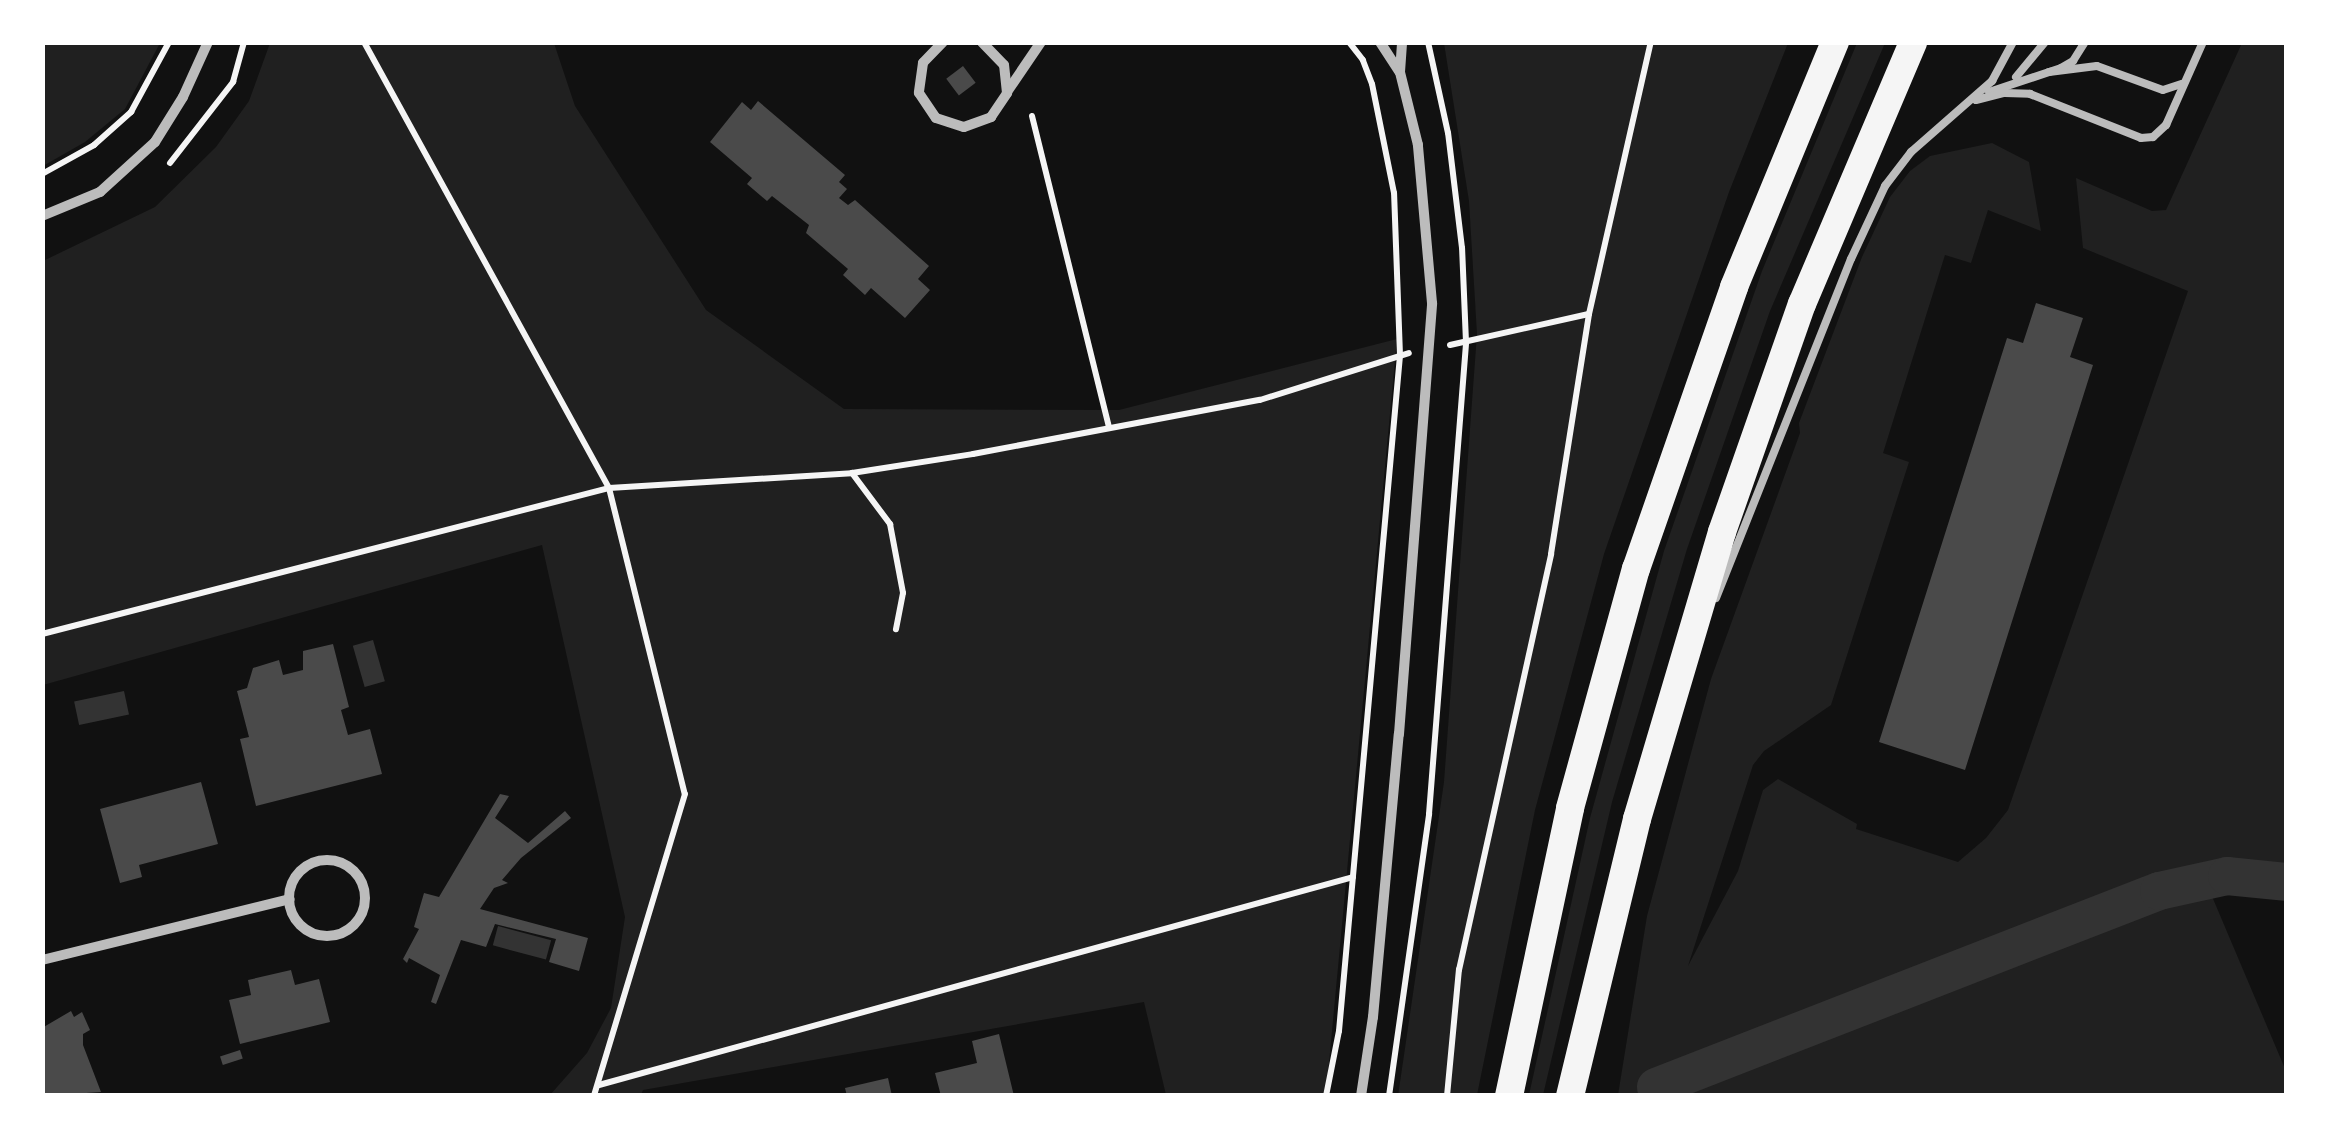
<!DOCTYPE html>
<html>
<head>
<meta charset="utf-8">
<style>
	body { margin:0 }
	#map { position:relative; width:2329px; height:1138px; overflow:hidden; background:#111; font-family:"Nunito Sans",sans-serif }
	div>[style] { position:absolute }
	.green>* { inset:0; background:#202020 }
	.water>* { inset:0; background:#333; transform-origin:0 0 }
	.canal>* { height:38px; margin:-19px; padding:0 19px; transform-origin:19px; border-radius:19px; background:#333 }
	.building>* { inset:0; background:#4a4a4a; transform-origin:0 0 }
	.path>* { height:6px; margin:-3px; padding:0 3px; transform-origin:3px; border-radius:3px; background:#f5f5f5 }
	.service>* { height:8px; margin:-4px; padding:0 4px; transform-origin:4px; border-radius:4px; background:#bcbcbc }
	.minor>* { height:10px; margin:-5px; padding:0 5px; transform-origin:5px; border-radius:5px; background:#bcbcbc }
	.minor>.ring { margin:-5px; padding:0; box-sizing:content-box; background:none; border:10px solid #bcbcbc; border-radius:50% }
	.trunk>* { height:28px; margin:-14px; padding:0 14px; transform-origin:14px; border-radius:14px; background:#f5f5f5 }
	span { translate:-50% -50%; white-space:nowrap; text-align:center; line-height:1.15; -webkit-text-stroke:9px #fff; paint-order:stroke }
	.frame { position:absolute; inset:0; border:45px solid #fff; pointer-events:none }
</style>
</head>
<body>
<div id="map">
	<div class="green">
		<i style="clip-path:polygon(43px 42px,160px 43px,125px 109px,85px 142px,43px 166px)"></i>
		<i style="clip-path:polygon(270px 43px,554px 43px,575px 106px,706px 310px,844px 409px,1119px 410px,1397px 339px,1326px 1095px,1166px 1095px,1144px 1002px,643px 1090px,641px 1095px,550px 1095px,587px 1053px,611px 1008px,625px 917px,542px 545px,43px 685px,43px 261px,155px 207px,216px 147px,249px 101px)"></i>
		<i style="clip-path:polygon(1444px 43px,1788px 43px,1729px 192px,1604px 554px,1535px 810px,1477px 1095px,1398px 1096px,1444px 782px,1477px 334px,1469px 201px)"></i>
		<i style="clip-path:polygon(1857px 43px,1885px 43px,1770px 311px,1687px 549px,1612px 802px,1543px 1095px,1529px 1095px,1590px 818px,1664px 551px,1762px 271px)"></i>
		<i style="clip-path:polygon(2242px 43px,2286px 43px,2286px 898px,2239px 890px,2211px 894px,2286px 1071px,2286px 1095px,1618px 1095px,1647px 916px,1711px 679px,1800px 433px,1799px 423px,1862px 257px,1890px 197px,1910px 171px,1930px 156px,1992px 143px,2029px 162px,2041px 231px,1988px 210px,1971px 263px,1945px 255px,1883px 453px,1909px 462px,1831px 705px,1764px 751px,1753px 765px,1688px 966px,1738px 871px,1763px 790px,1778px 779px,1857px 824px,1856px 829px,1958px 862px,1986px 838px,2008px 810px,2188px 291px,2083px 248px,2076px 178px,2152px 211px,2166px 210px)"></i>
	</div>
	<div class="water">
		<i style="left:373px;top:640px;width:43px;height:21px;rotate:74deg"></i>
		<i style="left:124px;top:691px;width:24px;height:51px;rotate:78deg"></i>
		<i style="left:498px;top:926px;width:55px;height:20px;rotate:15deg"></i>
	</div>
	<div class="canal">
		<i style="left:1656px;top:1087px;width:540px;rotate:-21.29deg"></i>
		<i style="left:2159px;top:891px;width:70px;rotate:-12.4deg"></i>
		<i style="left:2227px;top:876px;width:59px;rotate:5.8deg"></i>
	</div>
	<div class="building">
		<i style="left:963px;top:66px;width:21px;height:21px;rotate:53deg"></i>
		<i style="clip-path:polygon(758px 101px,845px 175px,839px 182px,847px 189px,839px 198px,848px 205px,855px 200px,929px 266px,918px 279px,930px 290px,905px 318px,871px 288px,865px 295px,843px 275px,848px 269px,806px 233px,809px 225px,772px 196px,767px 201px,747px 184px,752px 178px,710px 142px,742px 102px,751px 110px)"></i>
		<i style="clip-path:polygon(2036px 303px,2083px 318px,2070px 357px,2093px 365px,1965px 770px,1879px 742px,2007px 338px,2023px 343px)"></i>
		<i style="clip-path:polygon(333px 644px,349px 707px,341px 710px,348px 735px,370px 729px,382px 774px,256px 806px,240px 739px,249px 737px,237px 691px,247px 688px,253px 668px,279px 660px,283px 675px,303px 670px,303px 651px)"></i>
		<i style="clip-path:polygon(201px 782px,218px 844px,139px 865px,142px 877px,120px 883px,100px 809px)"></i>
		<i style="clip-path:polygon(500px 794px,509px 796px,495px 818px,528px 843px,565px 811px,571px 818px,521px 858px,502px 880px,508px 883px,494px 888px,480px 909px,588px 938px,579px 971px,549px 962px,556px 939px,495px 924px,486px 947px,461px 940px,436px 1004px,431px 1002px,440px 975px,409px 958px,407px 963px,403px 959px,419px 929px,414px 927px,424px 893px,439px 897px)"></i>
		<i style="clip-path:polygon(291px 970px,295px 985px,319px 979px,330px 1022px,240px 1044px,229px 1000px,251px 995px,248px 980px)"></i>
		<i style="clip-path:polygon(71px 1011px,74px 1017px,82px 1012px,90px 1030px,83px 1034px,83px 1045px,101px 1092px,42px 1096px,42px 1028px)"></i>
		<i style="clip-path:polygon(999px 1034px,1014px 1096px,941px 1096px,935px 1073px,977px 1063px,972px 1041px)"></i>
		<i style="left:240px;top:1050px;width:9px;height:21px;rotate:72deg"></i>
		<i style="clip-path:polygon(888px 1078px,892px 1096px,847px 1096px,845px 1088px)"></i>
	</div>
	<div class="path">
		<i style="left:364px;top:42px;width:509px;rotate:61.22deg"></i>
		<i style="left:609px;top:488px;width:315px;rotate:76.1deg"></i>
		<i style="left:685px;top:794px;width:315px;rotate:106.8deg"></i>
		<i style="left:1032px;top:116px;width:321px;rotate:76.1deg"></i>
		<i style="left:170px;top:163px;width:103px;rotate:-52.1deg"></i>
		<i style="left:233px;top:82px;width:41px;rotate:-74.6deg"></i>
		<i style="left:42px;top:174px;width:60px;rotate:-29.1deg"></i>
		<i style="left:94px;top:145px;width:50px;rotate:-41.7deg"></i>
		<i style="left:131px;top:112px;width:80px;rotate:-61.5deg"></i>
		<i style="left:1450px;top:345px;width:142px;rotate:-12.6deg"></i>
		<i style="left:852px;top:473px;width:64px;rotate:53.3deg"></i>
		<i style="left:890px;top:524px;width:70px;rotate:79.3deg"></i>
		<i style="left:903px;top:593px;width:37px;rotate:101deg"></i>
		<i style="left:42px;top:634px;width:585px;rotate:-14.44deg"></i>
		<i style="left:609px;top:488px;width:243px;rotate:-3.5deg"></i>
		<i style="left:852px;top:473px;width:122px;rotate:-8.9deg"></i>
		<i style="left:973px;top:454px;width:292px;rotate:-10.7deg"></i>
		<i style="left:1260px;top:400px;width:156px;rotate:-17.5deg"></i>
		<i style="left:599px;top:1085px;width:782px;rotate:-15.42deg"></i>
		<i style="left:1326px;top:1096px;width:66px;rotate:-78.7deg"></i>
		<i style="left:1339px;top:1031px;width:679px;rotate:-84.84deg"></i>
		<i style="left:1400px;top:355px;width:162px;rotate:-92.1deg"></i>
		<i style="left:1394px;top:193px;width:111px;rotate:-101.4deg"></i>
		<i style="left:1372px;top:84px;width:26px;rotate:-111deg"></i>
		<i style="left:1363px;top:60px;width:23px;rotate:-128deg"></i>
		<i style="left:1389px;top:1096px;width:285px;rotate:-81.9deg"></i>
		<i style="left:1429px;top:814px;width:473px;rotate:-85.5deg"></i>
		<i style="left:1466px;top:342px;width:94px;rotate:-92.4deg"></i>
		<i style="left:1462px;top:248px;width:116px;rotate:-96.9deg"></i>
		<i style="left:1448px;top:133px;width:93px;rotate:-102.4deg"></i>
		<i style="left:1447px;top:1096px;width:127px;rotate:-84.6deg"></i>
		<i style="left:1459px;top:970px;width:426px;rotate:-77.5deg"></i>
		<i style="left:1551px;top:554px;width:243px;rotate:-81deg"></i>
		<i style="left:1589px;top:314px;width:279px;rotate:-77.2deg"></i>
	</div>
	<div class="service">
		<i style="left:2049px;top:72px;width:48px;rotate:-7.1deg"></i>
		<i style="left:2097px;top:66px;width:70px;rotate:20deg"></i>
		<i style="left:2163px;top:90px;width:20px;rotate:-18deg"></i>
		<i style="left:2016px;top:77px;width:45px;rotate:-50.4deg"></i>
		<i style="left:1989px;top:92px;width:76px;rotate:-18.4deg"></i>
		<i style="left:2061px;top:68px;width:14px;rotate:-30deg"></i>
		<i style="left:2073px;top:61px;width:22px;rotate:-58deg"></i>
		<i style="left:1976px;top:100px;width:30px;rotate:-14deg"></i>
		<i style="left:2005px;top:93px;width:25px;rotate:2deg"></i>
		<i style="left:2030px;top:94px;width:119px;rotate:21.6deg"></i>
		<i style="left:2141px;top:138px;width:12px;rotate:-5deg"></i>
		<i style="left:2153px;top:137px;width:18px;rotate:-43deg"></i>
		<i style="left:2166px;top:125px;width:91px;rotate:-66deg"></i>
		<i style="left:1716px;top:598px;width:365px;rotate:-68.3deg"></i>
		<i style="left:1851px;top:259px;width:81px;rotate:-65deg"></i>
		<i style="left:1885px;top:186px;width:43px;rotate:-52.6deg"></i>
		<i style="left:1911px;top:152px;width:108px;rotate:-41.2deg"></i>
		<i style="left:1992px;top:81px;width:44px;rotate:-61.7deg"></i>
	</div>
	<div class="minor">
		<i style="left:943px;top:42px;width:29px;rotate:134deg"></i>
		<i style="left:923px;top:63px;width:30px;rotate:98deg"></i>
		<i style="left:919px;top:93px;width:30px;rotate:56deg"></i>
		<i style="left:936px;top:118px;width:29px;rotate:18deg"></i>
		<i style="left:964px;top:127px;width:29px;rotate:-20deg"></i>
		<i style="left:991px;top:117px;width:29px;rotate:-56deg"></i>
		<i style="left:1007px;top:93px;width:28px;rotate:-96deg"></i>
		<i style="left:1004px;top:65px;width:32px;rotate:-134deg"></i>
		<i style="left:1380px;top:42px;width:35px;rotate:57deg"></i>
		<i style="left:1007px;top:92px;width:60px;rotate:-55.8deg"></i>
		<i style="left:42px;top:216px;width:63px;rotate:-22.5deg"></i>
		<i style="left:100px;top:192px;width:74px;rotate:-42.3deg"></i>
		<i style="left:155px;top:142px;width:53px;rotate:-58.1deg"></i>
		<i style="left:183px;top:97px;width:60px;rotate:-65.6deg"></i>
		<i class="ring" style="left:289px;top:860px;width:66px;height:66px"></i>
		<i style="left:42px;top:960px;width:255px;rotate:-13.8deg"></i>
		<i style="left:1361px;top:1096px;width:80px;rotate:-81.4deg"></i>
		<i style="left:1373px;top:1017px;width:284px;rotate:-84.8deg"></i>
		<i style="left:1399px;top:734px;width:432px;rotate:-85.6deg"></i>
		<i style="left:1432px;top:303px;width:159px;rotate:-95.1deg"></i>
		<i style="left:1418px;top:145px;width:75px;rotate:-103.9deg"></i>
		<i style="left:1400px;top:72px;width:30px;rotate:-86deg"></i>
	</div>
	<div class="trunk">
		<i style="left:1509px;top:1096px;width:294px;rotate:-78deg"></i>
		<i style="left:1570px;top:808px;width:248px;rotate:-74.6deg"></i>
		<i style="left:1636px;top:569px;width:299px;rotate:-70.8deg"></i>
		<i style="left:1734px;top:287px;width:265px;rotate:-67.6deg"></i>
		<i style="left:1570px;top:1096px;width:285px;rotate:-76.4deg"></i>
		<i style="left:1637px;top:819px;width:299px;rotate:-73.5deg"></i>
		<i style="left:1722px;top:532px;width:242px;rotate:-70.7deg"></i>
		<i style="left:1802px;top:304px;width:285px;rotate:-67deg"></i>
	</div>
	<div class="frame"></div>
</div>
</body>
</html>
